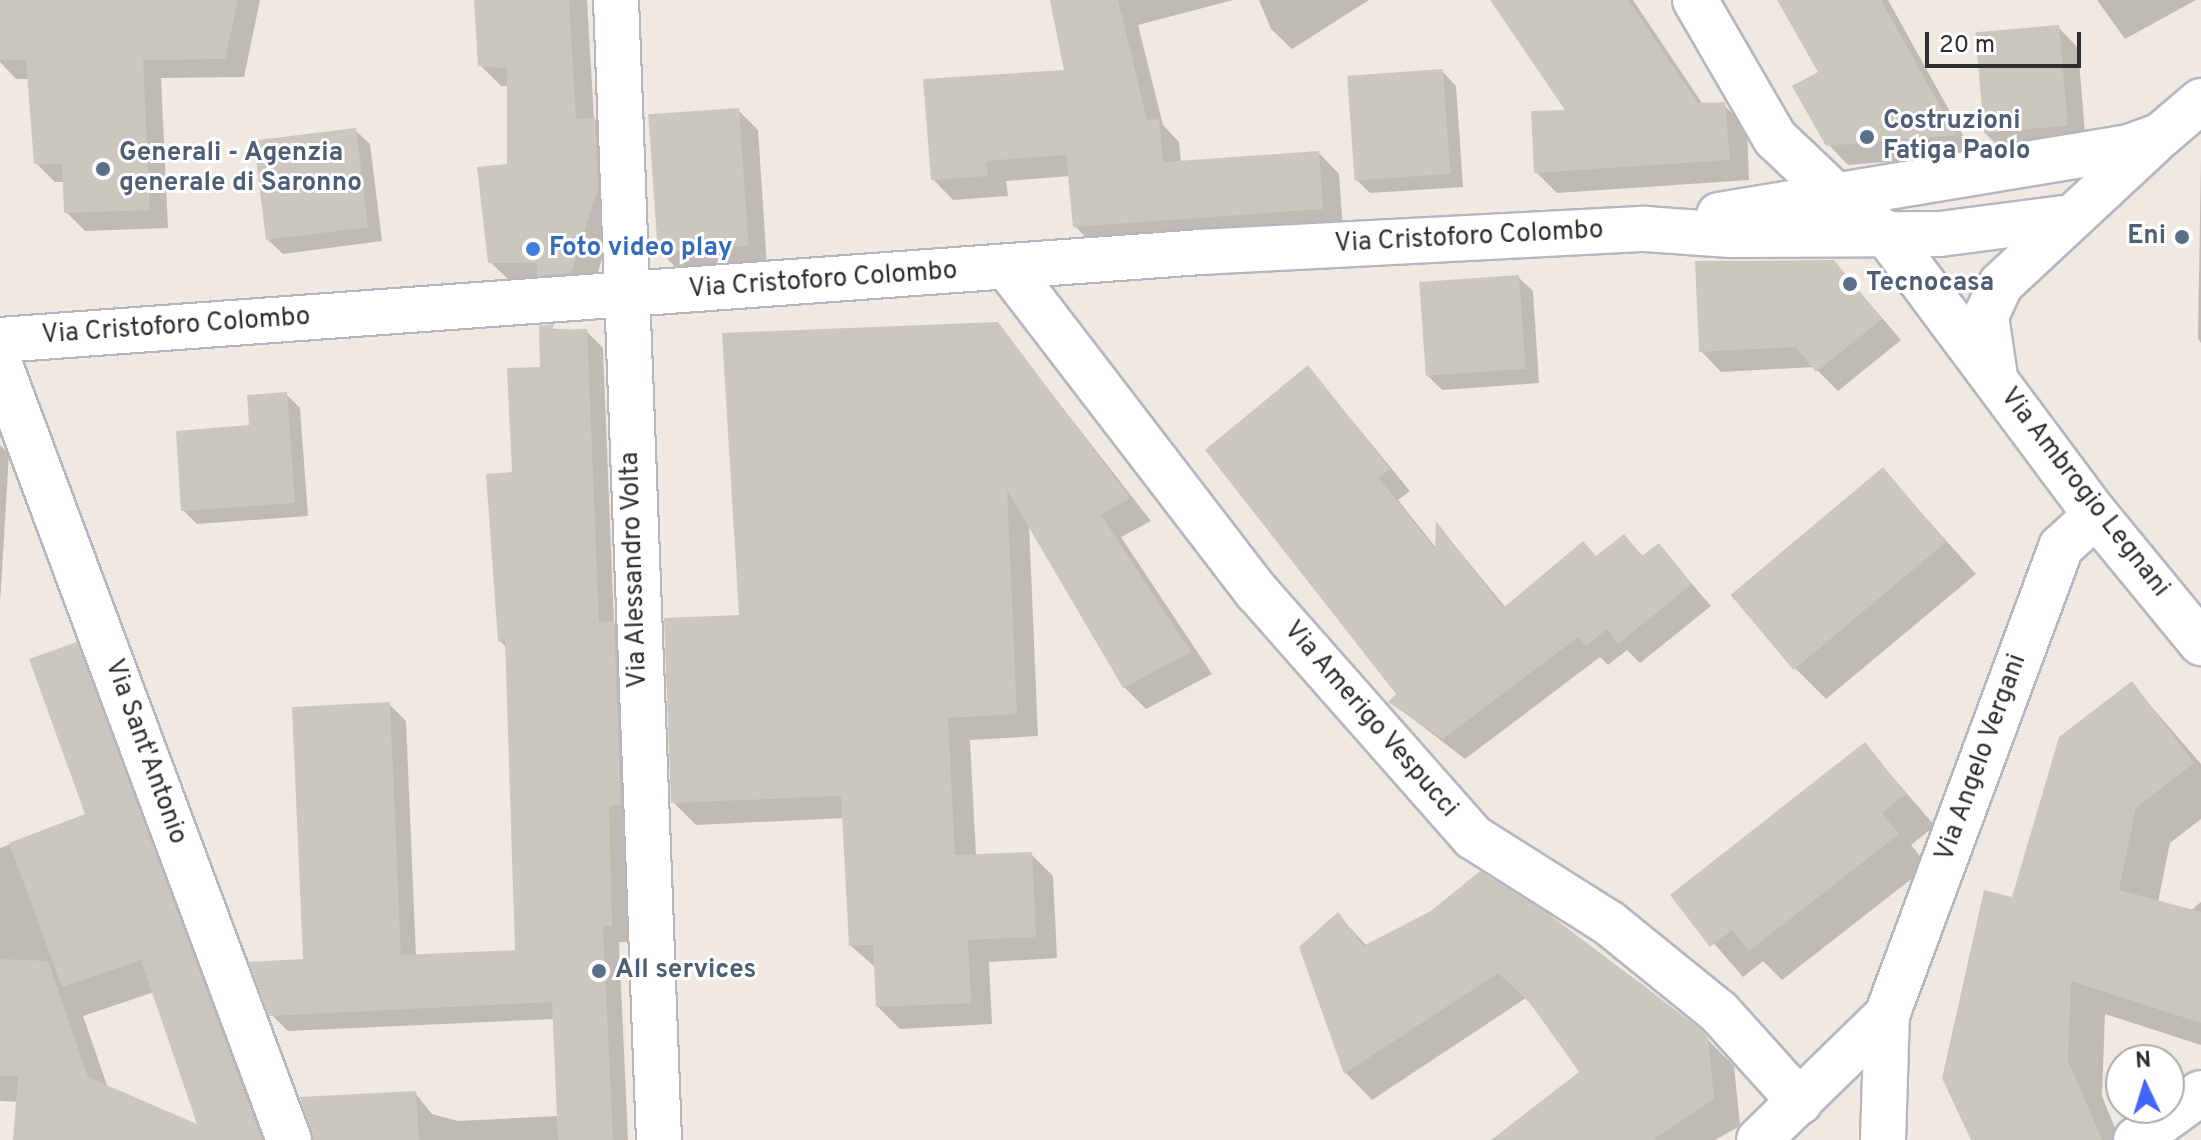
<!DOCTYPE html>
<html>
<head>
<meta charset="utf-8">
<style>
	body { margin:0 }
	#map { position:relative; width:2201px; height:1140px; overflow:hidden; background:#efe9e1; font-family:Overpass,sans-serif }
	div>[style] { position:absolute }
	.shadow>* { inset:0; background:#0003 }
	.building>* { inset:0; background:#cbc7bf; transform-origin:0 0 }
	.roads { filter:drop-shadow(2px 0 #b4b7c1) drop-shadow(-2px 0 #b4b7c1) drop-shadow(0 2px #b4b7c1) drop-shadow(0 -2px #b4b7c1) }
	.street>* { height:44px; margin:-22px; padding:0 22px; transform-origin:22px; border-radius:22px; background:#fff }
	.dots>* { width:22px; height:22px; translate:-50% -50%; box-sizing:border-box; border:4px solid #fff; border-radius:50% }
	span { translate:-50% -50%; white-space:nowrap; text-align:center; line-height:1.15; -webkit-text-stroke:6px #fff; paint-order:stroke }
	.service-label { font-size:26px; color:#4e5e75; font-weight:700 }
	.left { translate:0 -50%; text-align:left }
	.right { translate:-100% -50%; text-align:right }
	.street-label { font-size:26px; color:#2e2e2e }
	.shop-label { font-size:26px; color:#366cbe; font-weight:700 }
	.north { position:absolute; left:2105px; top:1044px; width:80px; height:80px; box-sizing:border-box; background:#fff; border:2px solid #ababab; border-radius:50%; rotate:356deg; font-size:22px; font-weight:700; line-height:32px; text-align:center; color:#2e2e2e }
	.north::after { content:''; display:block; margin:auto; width:28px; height:36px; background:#4264fb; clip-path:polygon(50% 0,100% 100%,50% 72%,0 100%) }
	.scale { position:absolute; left:1925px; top:32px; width:156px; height:36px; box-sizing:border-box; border:4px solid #2e2e2e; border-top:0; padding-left:10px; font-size:24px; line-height:28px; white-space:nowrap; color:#2e2e2e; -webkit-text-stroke:6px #fff; paint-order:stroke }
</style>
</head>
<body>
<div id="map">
	<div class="shadow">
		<i style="clip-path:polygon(0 0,260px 0,244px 77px,161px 78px,168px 228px,85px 231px,66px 212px,65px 182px,55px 182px,36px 163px,30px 79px,16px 79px,0 62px)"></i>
		<i style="clip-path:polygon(476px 0,587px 0,594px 119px,615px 140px,618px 210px,591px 293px,511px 282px,490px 262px,509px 165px,509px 86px,501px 86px,480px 65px)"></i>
		<i style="clip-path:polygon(1052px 0,1233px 0,1138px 25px,1163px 125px,1179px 142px,1181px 163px,1319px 153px,1339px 174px,1343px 229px,1095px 247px,1075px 226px,1070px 176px,1006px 181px,1008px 196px,953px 200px,933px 179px,1067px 71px)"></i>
		<i style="clip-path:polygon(1259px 0,1369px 0,1292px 49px,1271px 29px)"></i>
		<i style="clip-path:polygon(1493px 0,1633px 0,1704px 106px,1726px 107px,1747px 128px,1749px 180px,1557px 193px,1536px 172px,1569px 112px)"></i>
		<i style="clip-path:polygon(1780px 0,1888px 0,1974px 155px,1848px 165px,1828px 144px,1821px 73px)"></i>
		<i style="clip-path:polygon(2097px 0,2196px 0,2125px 39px)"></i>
		<i style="clip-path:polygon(2058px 27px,2078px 48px,2086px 146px,2004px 152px,1984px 132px)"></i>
		<i style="clip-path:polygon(1442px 71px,1456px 86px,1463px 187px,1370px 193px,1356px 179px)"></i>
		<i style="clip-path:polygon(738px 110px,758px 130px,767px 266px,680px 271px,659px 251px)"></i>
		<i style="clip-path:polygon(355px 130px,370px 144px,382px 241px,283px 254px,268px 240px)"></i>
		<i style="clip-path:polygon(2201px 157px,2201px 343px,2198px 339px)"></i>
		<i style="clip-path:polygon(1834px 262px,1901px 340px,1838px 391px,1814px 367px,1721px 372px,1701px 351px)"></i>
		<i style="clip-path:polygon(1518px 277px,1533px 291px,1539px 383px,1442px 390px,1428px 376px)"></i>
		<i style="clip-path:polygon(997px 324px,1151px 521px,1121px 537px,1212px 674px,1146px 709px,1124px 687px,1029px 523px,1038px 736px,970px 740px,976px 856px,1031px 854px,1053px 876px,1057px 958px,989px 962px,992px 1024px,900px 1029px,878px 1007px,876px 968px,851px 946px,845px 818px,696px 825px,673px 802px,741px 616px)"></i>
		<i style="clip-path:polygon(541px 328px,586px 331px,603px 348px,614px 623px,630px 640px,637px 821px,624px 822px,628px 942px,619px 942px,628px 1140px,313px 1140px,415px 1093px,432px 1114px,458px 1121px,559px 1116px,555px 1019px,288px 1031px,271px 1014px,305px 961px,389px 704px,406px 721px,416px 956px,517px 952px,507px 648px,500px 641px,514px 474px,542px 369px)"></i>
		<i style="clip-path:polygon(1308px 367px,1410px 491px,1398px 500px,1437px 549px,1438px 525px,1506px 608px,1597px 558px,1624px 537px,1644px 557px,1659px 546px,1711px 606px,1640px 663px,1627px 650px,1608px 665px,1600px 657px,1465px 759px,1391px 702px,1398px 695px)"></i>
		<i style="clip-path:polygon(286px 394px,300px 408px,308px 516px,197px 524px,183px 510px)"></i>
		<i style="clip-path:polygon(0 445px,9px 454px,0 603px)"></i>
		<i style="clip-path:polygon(1883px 470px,1976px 574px,1826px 699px,1795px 668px)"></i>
		<i style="clip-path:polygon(evenodd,76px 644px,103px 671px,278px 1140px,16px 1140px,19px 1102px,0 1101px,0 848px,88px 816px,76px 644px,154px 992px,200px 1127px,108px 1088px,83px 1016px,154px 992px)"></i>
		<i style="clip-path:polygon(2132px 684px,2201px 764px,2201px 819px,2170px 843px,2158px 902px,2190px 911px,2201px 902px,2201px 1045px,2105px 1014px,2102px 1096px,2120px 1140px,1973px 1140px,2014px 900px)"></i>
		<i style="clip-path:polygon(1865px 745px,1935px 826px,1911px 845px,1928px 866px,1782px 980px,1763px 961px,1743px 977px,1673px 896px)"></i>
		<i style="clip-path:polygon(1481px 874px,1643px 985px,1707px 1039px,1734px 1066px,1740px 1126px,1715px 1140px,1494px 1140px,1581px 1072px,1526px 998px,1372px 1100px,1346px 1073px,1301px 948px,1338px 915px,1367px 946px,1432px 913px)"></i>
	</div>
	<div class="building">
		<i style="clip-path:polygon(0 0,238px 0,225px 59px,143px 60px,150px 210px,64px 213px,62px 164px,34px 164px,26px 60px,0 60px)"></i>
		<i style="clip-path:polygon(474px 0,569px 0,576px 119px,595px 118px,598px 188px,571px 273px,537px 276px,537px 263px,488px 263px,477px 167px,507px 164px,507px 68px,478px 66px)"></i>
		<i style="clip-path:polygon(1050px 0,1118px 0,1147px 120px,1159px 119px,1163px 162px,1319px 151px,1323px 209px,1073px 227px,1066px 155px,986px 161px,988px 176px,931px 180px,923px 79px,1064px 70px)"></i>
		<i style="clip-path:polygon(1490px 0,1628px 0,1698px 103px,1725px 102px,1730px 160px,1534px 173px,1531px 111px,1565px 110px)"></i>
		<i style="clip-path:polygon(1777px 0,1881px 0,1956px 135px,1826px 146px,1792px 86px,1818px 72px)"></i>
		<i style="left:2059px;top:25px;width:101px;height:84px;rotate:85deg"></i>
		<i style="left:1443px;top:69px;width:105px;height:96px;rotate:86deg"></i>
		<i style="left:739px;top:108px;width:138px;height:91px;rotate:86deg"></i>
		<i style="left:356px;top:128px;width:100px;height:103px;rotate:83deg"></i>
		<i style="clip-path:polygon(1834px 260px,1882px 319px,1816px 372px,1796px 347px,1699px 352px,1695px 261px)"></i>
		<i style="left:1519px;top:275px;width:94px;height:100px;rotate:86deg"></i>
		<i style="clip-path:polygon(998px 322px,1130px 498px,1101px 515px,1191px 652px,1123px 688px,1007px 490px,1017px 714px,948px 718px,955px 855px,1032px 852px,1036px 937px,968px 940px,971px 1003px,876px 1007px,873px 945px,849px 946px,841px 796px,671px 803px,664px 618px,739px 615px,722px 333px)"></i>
		<i style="clip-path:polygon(554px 324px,552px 330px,587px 329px,599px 622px,614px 621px,621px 805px,609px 806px,612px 926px,603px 927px,613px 1140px,558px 1140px,552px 1002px,269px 1016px,249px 962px,303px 959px,292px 707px,390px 702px,401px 955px,515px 950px,505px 640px,498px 642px,486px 474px,512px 472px,507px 368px,540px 367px,539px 326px)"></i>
		<i style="clip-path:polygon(1308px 365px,1390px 469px,1379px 478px,1435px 549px,1436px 521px,1503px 608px,1583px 541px,1596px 556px,1624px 534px,1642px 556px,1659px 543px,1692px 584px,1618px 644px,1607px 629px,1586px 646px,1578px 637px,1443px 739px,1388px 702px,1396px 694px,1205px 450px)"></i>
		<i style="clip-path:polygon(287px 392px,295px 503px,181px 511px,176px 431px,249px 425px,247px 395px)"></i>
		<i style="left:1883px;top:467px;width:98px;height:199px;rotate:50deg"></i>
		<i style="clip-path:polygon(77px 642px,262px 1140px,13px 1140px,18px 1076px,0 1076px,0 959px,48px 961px,88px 1077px,197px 1124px,141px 960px,62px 987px,9px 843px,85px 814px,29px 659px)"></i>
		<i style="clip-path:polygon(2132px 681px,2194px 763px,2136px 808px,2119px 890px,2201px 912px,2201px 1023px,2071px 981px,2068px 1060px,2102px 1140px,1971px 1140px,1942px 1078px,1984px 890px,2012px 897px,2059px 737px)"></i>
		<i style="clip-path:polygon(1865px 742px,1906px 794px,1882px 813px,1899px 834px,1749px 951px,1732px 930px,1710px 947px,1670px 895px)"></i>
		<i style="clip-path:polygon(1480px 871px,1547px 913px,1702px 1030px,1708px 1038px,1714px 1099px,1653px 1140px,1491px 1140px,1579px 1072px,1531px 1004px,1498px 973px,1344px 1074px,1299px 947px,1338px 912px,1363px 946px,1431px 911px)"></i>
		<i style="clip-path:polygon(416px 1091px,419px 1140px,313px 1140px,300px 1097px)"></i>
	</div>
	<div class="roads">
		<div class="street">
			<i style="left:616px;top:0;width:1141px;rotate:87.84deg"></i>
			<i style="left:1695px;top:0;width:160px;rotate:59.9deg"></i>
			<i style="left:1775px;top:138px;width:81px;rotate:43.5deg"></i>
			<i style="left:1834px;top:194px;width:67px;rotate:37.7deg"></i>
			<i style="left:1887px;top:235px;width:349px;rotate:53.3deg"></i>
			<i style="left:2096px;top:515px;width:166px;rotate:50.6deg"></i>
			<i style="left:1719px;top:215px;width:416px;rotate:-9.4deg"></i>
			<i style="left:2129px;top:147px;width:33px;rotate:-20deg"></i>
			<i style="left:2160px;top:136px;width:54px;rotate:-40.5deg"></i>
			<i style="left:1008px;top:268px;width:409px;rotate:52.5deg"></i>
			<i style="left:1257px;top:592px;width:327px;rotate:48.6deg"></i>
			<i style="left:1473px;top:837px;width:161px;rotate:32.3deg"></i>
			<i style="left:1609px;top:923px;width:141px;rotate:39deg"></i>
			<i style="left:1719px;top:1012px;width:121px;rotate:48deg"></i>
			<i style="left:0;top:340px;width:1203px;rotate:-4.19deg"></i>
			<i style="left:1200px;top:252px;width:446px;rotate:-3deg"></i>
			<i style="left:1645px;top:229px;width:86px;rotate:4deg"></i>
			<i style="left:1731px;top:235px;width:209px;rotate:-0.3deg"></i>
			<i style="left:1940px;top:234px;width:132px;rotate:-7.4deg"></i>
			<i style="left:0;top:365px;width:827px;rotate:69.55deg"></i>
			<i style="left:1995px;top:377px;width:62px;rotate:-98.4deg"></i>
			<i style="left:1986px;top:316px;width:35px;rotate:-65deg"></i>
			<i style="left:2001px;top:284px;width:207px;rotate:-43deg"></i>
			<i style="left:1759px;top:1140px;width:179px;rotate:-44.3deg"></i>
			<i style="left:1883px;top:1140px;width:125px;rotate:-88.2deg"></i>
			<i style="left:1887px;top:1015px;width:499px;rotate:-69.6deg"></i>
			<i style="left:2061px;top:547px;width:47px;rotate:-42.4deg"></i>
			<i style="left:2136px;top:1140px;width:80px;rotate:-35.9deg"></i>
		</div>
	</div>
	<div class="dots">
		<i style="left:1867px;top:137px;background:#5c6f8a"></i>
		<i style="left:103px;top:169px;background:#5c6f8a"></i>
		<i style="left:2182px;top:237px;background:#5c6f8a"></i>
		<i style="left:533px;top:249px;background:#3f7fe0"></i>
		<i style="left:1850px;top:284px;background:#5c6f8a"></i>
		<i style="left:599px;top:971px;background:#5c6f8a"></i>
	</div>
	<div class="service-label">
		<span class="left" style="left:1883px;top:137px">Costruzioni<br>Fatiga Paolo</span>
		<span class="left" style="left:119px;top:169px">Generali - Agenzia<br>generale di Saronno</span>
		<span class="right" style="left:2166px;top:237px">Eni</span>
		<span class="left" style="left:1866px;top:284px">Tecnocasa</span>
		<span class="left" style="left:615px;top:971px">All services</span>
	</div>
	<div class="street-label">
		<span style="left:1469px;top:238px;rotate:-3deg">Via Cristoforo Colombo</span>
		<span style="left:823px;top:281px;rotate:-4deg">Via Cristoforo Colombo</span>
		<span style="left:176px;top:327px;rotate:-4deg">Via Cristoforo Colombo</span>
		<span style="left:2084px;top:493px;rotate:52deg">Via Ambrogio Legnani</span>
		<span style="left:635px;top:570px;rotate:-92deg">Via Alessandro Volta</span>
		<span style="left:1370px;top:720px;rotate:49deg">Via Amerigo Vespucci</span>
		<span style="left:145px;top:752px;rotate:70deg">Via Sant'Antonio</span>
		<span style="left:1982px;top:758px;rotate:-70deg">Via Angelo Vergani</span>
	</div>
	<div class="shop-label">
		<span class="left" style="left:549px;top:249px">Foto video play</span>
	</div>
	<div class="north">N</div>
	<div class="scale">20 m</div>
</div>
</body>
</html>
